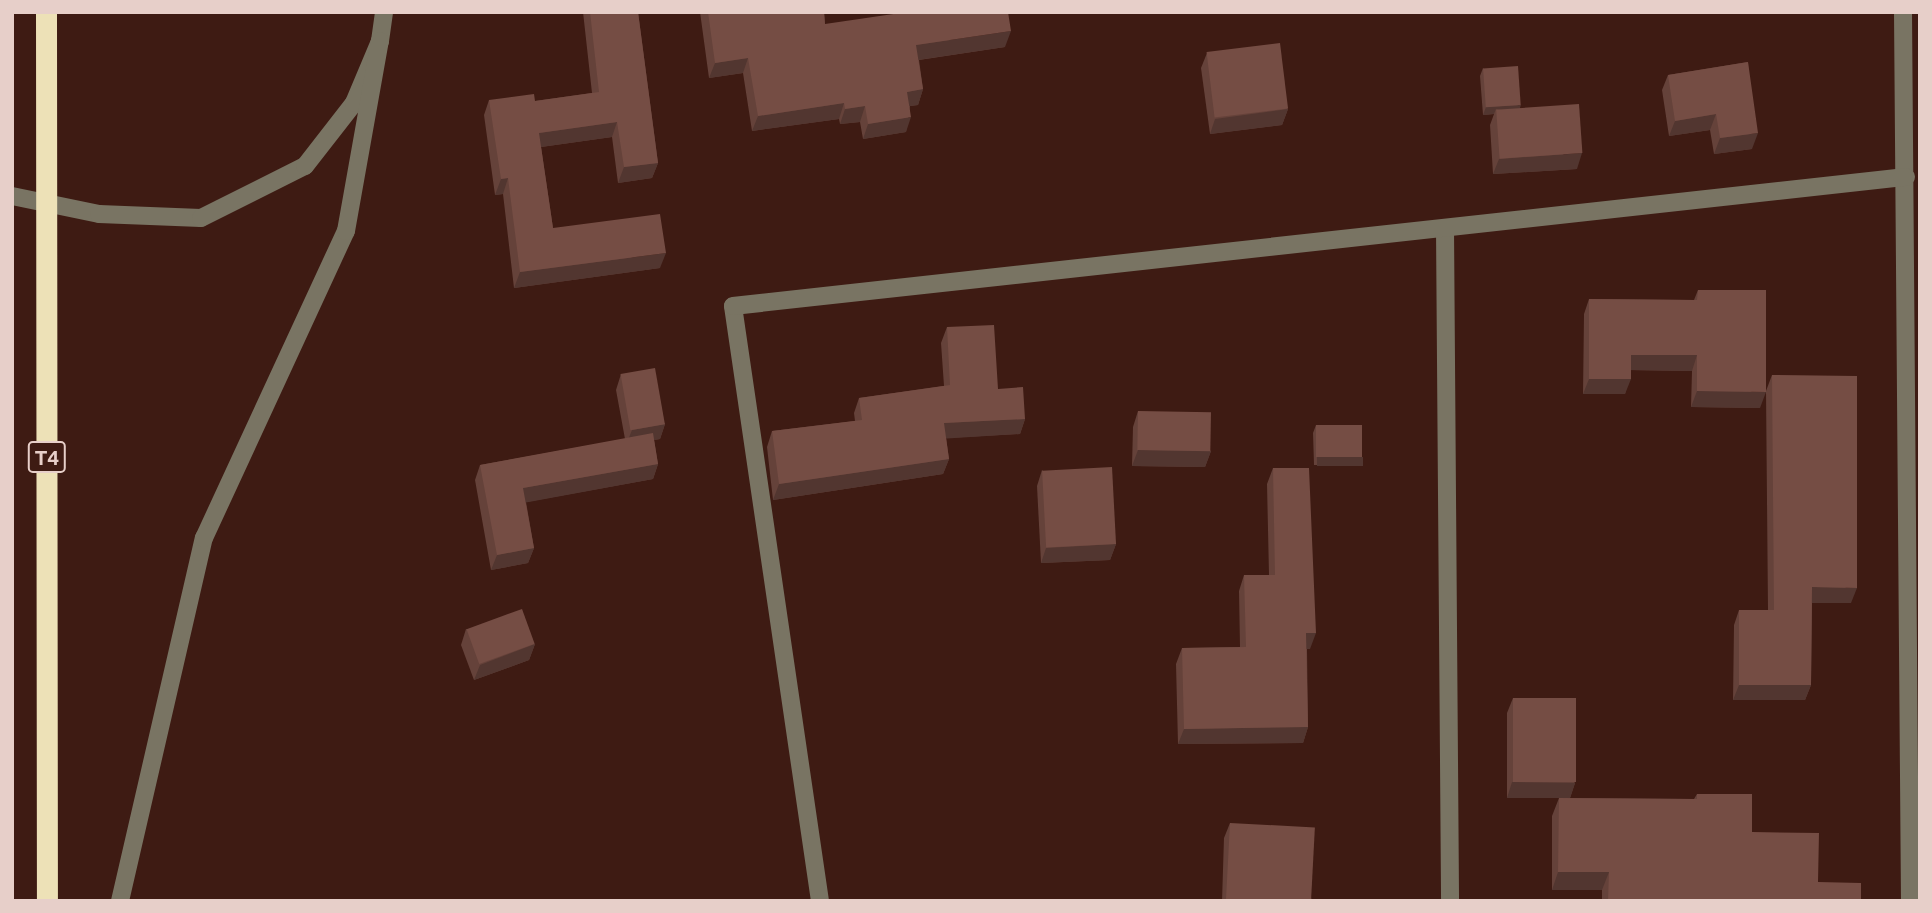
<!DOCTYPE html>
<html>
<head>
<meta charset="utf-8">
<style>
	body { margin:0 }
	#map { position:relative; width:1932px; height:913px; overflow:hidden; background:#3e1b13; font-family:Ubuntu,sans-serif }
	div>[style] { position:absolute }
	.minor>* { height:18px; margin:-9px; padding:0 9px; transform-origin:9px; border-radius:9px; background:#797463 }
	.highway>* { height:21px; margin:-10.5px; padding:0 10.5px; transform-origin:10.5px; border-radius:10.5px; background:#ede1b7 }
	.wall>* { inset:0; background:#65423a }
	.shaded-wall>* { inset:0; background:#523630; transform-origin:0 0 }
	.building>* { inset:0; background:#754d44; transform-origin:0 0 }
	span { translate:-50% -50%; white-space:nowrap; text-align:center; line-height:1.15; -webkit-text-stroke:7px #3e1b13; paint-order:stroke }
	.shield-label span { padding:2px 5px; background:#3e1b13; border:2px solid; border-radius:5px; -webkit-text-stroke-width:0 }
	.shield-label { font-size:21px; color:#e7cfc9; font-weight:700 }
	.frame { position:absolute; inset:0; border:14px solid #e7cfc9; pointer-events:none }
</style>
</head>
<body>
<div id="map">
	<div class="minor">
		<i style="left:1903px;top:12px;width:889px;rotate:89.55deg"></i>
		<i style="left:12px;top:196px;width:89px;rotate:11.7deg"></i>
		<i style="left:99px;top:214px;width:102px;rotate:2.2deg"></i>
		<i style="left:201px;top:218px;width:116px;rotate:-26.6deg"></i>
		<i style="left:305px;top:166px;width:80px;rotate:-52.1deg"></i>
		<i style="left:354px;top:103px;width:67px;rotate:-67.2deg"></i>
		<i style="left:380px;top:41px;width:29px;rotate:-82deg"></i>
		<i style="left:1445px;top:228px;width:673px;rotate:89.57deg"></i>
		<i style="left:120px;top:901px;width:373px;rotate:-77deg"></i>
		<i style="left:204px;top:538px;width:338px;rotate:-65.2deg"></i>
		<i style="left:346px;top:231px;width:193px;rotate:-79.9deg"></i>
		<i style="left:820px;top:901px;width:601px;rotate:-98.32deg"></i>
		<i style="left:733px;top:306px;width:1180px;rotate:-6.28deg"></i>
	</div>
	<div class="highway">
		<i style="left:46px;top:12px;width:889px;rotate:89.94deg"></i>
	</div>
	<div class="wall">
		<i style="clip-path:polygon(583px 12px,638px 12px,658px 163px,652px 178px,618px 183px,612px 137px,541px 147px,553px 228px,660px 268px,514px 288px,503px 194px,495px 195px,484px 115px,489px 100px,535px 101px,592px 93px)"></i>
		<i style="clip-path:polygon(700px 12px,824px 12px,825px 24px,1005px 47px,919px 60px,923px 89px,918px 105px,910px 106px,906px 132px,863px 139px,860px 122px,840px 124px,839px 119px,752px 131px,743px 73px,709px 78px)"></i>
		<i style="clip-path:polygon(1207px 53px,1288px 109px,1282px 125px,1210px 134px,1201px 68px)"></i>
		<i style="clip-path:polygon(1748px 62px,1752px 149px,1714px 154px,1710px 130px,1669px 136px,1662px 90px,1668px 75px)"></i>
		<i style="clip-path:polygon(1483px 68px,1520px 108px,1577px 169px,1493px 174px,1490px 125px,1494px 114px,1483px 115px,1480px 76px)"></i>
		<i style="clip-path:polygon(1698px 290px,1760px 408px,1691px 407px,1692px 371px,1631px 370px,1625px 394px,1583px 394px,1584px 314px,1589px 299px,1694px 300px)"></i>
		<i style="clip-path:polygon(947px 327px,998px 389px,1025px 419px,1020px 434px,946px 438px,949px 459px,943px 474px,773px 500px,767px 447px,772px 431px,855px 421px,854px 413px,859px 398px,944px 386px,941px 343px)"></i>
		<i style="clip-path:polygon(621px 374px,665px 424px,660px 439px,654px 440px,658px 464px,653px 479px,526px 502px,534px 548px,528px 563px,491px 570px,475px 480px,480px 465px,625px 439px,616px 390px)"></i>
		<i style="clip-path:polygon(1772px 375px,1851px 603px,1812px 603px,1811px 685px,1805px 700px,1733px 700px,1734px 625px,1739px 610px,1768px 610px,1766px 391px)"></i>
		<i style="clip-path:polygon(1138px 411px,1211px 451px,1205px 467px,1132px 466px,1133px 427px)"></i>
		<i style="clip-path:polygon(1316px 425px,1360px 465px,1314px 465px,1313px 433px)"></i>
		<i style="clip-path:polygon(1273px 468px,1310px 649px,1307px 649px,1308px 727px,1303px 743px,1178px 744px,1176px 664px,1182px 648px,1240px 647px,1239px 591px,1244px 575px,1269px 575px,1267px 484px)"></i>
		<i style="clip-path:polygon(1042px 470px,1116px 544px,1110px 560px,1041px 563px,1037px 486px)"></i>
		<i style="clip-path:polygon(466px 629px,535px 644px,529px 660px,474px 680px,461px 645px)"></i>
		<i style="clip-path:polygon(1513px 698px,1575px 783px,1570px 798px,1507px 798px,1507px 713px)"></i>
		<i style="clip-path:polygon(1697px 794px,1752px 832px,1818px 882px,1861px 901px,1602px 901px,1602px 890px,1552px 890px,1552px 816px,1559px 798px,1694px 799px)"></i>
		<i style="clip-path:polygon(1230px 823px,1314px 901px,1222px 901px,1224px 838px)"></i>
	</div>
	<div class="shaded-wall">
		<i style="clip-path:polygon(1011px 31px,1005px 47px,911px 61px,916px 45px)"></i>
		<i style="clip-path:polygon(748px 58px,743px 73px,709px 78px,715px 63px)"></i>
		<i style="clip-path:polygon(923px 89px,918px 105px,902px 107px,907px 92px)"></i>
		<i style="clip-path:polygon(844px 103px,839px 119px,752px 131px,758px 116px)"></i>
		<i style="clip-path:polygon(1521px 105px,1518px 113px,1496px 109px,1494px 114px,1483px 115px,1486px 107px)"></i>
		<i style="clip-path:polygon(865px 106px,860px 122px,840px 124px,845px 109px)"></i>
		<i style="clip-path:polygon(1288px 109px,1282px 125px,1210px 134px,1215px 119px)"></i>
		<i style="clip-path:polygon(1716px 114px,1710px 130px,1669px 136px,1675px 121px)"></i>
		<i style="clip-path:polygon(911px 117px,906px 132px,863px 139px,868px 124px)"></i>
		<i style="clip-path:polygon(617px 122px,612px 137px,534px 148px,539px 133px)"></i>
		<i style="clip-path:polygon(1758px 133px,1752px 149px,1714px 154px,1720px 138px)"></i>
		<i style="clip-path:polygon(1582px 153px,1577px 169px,1493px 174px,1499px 159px)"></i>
		<i style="clip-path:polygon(658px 163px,652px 178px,618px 183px,624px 167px)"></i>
		<i style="clip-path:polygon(508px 178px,503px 194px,495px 195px,501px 179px)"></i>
		<i style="clip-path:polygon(666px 253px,660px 268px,514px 288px,520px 272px)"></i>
		<i style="clip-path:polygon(1631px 355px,1697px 355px,1692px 371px,1625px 370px)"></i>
		<i style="clip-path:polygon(1589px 379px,1631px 379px,1625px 394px,1583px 394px)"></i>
		<i style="clip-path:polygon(1697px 391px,1766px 392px,1760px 408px,1691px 407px)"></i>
		<i style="clip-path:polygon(1025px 419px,1020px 434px,939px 439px,944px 423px)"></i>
		<i style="clip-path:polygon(665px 424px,660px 439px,626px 445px,632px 430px)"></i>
		<i style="clip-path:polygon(1138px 450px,1211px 451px,1205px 467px,1132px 466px)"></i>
		<i style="left:1317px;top:457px;width:46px;height:9px"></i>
		<i style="clip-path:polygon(949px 459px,943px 474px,773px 500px,779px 484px)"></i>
		<i style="clip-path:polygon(658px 464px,653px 479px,518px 504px,523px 488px)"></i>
		<i style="clip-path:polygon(1116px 544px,1110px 560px,1041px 563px,1046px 548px)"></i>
		<i style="clip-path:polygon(534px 548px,528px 563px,491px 570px,497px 555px)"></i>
		<i style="clip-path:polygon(1812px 587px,1857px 588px,1851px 603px,1806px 603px)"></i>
		<i style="clip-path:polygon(1306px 633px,1316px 633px,1310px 649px,1301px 649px)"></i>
		<i style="clip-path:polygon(535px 644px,529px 660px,474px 680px,480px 665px)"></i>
		<i style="clip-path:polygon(1739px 685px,1811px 685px,1805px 700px,1733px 700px)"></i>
		<i style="clip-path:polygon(1308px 727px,1303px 743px,1178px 744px,1184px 729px)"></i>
		<i style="clip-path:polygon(1512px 782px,1575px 783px,1570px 798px,1507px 798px)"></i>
		<i style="clip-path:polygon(1558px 872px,1609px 872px,1602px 890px,1552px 890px)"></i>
	</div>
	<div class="building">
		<i style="clip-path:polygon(590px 12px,638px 12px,658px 163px,624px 167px,617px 122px,539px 133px,553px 228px,660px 214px,666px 253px,520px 272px,508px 178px,501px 179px,489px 100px,534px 94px,535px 101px,599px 92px)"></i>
		<i style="clip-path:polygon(708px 12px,824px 12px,825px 24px,907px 12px,1008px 12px,1011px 31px,916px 45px,923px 89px,907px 92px,911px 117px,868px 124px,865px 106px,845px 109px,844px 103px,758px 116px,748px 58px,715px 63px)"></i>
		<i style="left:1280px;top:43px;width:66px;height:74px;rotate:83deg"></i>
		<i style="clip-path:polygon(1748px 62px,1758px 133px,1720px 138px,1716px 114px,1675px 121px,1668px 75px)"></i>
		<i style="left:1518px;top:66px;width:39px;height:35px;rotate:86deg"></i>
		<i style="left:1579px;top:104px;width:49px;height:83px;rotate:86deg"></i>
		<i style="clip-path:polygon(1698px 290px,1766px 290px,1766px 392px,1697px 391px,1697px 355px,1631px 355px,1631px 379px,1589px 379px,1589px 299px,1697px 300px)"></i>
		<i style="clip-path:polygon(994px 325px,998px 389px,1023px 387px,1025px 419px,944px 423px,949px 459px,779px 484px,772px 431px,862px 420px,859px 398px,950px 385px,947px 327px)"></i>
		<i style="left:655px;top:368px;width:57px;height:35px;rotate:80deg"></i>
		<i style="clip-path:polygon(1772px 375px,1857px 376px,1857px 588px,1812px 587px,1811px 685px,1739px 685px,1739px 610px,1774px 610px)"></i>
		<i style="left:1138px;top:411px;width:73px;height:39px;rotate:1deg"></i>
		<i style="left:1316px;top:425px;width:46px;height:32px"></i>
		<i style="clip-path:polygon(653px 433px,658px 464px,523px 488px,534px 548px,497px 555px,480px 465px)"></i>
		<i style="left:1112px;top:467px;width:77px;height:70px;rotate:87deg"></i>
		<i style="clip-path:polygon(1273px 468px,1309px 468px,1316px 633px,1306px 633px,1308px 727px,1184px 729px,1182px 648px,1246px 647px,1244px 575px,1275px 575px)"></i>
		<i style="left:522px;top:609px;width:37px;height:59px;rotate:70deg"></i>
		<i style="left:1513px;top:698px;width:63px;height:84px"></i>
		<i style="clip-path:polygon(1697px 794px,1752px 794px,1752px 832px,1819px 833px,1818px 882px,1861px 883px,1861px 901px,1608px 901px,1609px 872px,1558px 872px,1559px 798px,1697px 799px)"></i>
		<i style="left:1230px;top:823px;width:85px;height:78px;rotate:3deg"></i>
	</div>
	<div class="shield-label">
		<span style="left:47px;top:457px">T4</span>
	</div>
	<div class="frame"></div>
</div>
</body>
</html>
